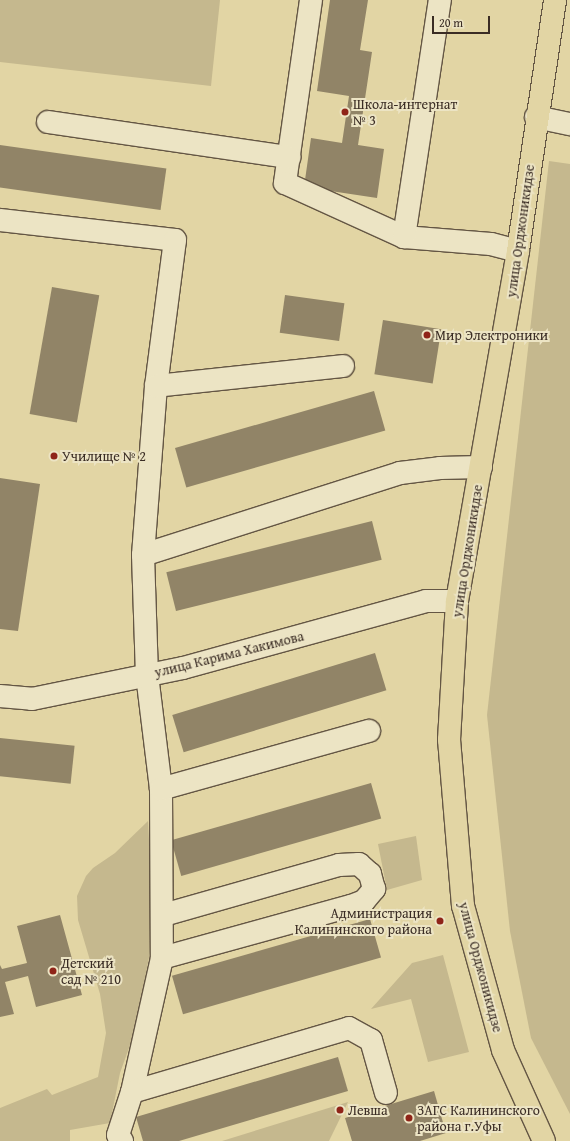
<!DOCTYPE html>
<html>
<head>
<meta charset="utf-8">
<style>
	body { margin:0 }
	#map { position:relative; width:570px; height:1141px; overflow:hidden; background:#e2d5a4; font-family:"Gentium Book Plus",serif }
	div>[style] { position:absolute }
	.green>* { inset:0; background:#c5b88e }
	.building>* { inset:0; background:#918467; transform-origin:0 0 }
	.roads { filter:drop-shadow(1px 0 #645644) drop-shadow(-1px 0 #645644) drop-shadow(0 1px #645644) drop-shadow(0 -1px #645644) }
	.minor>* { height:22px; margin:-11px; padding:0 11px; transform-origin:11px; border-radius:11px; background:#ece4c4 }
	.major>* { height:22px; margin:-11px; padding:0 11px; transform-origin:11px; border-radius:11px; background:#e2d5a4 }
	.dots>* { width:11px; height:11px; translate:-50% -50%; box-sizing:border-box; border:2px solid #ece4c4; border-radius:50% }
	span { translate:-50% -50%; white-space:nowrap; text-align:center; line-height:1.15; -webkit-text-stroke:4px #ece4c4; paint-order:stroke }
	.poi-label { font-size:14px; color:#3a2c24 }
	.left { translate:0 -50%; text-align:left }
	.right { translate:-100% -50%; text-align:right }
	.street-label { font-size:14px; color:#3a2c24 }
	.scale { position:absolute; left:432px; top:16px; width:58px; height:18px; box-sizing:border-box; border:2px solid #3a2c24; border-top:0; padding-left:5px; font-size:12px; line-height:14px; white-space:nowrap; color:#3a2c24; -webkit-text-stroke:3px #ece4c4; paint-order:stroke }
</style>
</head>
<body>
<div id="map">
	<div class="green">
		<i style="clip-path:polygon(0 0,220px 0,211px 86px,0 62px)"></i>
		<i style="clip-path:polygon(549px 161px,570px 164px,570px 1114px,531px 1038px,510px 931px,487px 715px)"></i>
		<i style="clip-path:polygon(148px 821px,154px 931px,135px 1031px,120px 1073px,110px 1123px,70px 1130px,70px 1141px,0 1141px,0 1108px,47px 1089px,52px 1095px,98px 1077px,106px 1033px,100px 994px,78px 920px,77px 896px,86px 876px,93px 868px,115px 853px)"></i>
		<i style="clip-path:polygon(416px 836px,422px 880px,387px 890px,378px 844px)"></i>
		<i style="clip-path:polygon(443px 955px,469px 1052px,428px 1062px,411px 999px,371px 1009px,412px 963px)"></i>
		<i style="clip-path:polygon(348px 1102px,329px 1141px,222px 1141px)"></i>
	</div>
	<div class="building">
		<i style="clip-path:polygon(330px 0,368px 0,360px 50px,372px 52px,358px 145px,384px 149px,377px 198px,304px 187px,311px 138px,342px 143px,349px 96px,317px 91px)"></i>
		<i style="left:0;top:145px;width:168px;height:42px;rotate:8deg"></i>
		<i style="left:52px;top:287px;width:48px;height:129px;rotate:10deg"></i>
		<i style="left:285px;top:295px;width:60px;height:38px;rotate:8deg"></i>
		<i style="left:383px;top:320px;width:59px;height:55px;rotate:9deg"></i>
		<i style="left:374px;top:391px;width:41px;height:207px;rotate:74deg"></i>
		<i style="clip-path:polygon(0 478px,40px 484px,18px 631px,0 629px)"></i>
		<i style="left:372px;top:521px;width:40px;height:212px;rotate:76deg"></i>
		<i style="left:375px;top:653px;width:39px;height:212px;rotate:73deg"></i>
		<i style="left:0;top:738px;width:75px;height:38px;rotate:6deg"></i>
		<i style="left:371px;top:783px;width:37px;height:208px;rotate:74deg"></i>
		<i style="clip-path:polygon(60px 915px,82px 995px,36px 1007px,28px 976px,5px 982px,14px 1014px,0 1017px,0 965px,2px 969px,27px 963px,17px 926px)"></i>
		<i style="left:370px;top:919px;width:40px;height:206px;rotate:74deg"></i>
		<i style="clip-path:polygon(338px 1057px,348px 1091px,179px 1141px,143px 1141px,136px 1117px)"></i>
		<i style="clip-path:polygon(434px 1091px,446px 1133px,420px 1141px,352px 1141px,345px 1118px)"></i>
	</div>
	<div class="roads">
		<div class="minor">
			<i style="left:311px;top:0;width:185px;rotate:98.1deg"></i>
			<i style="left:285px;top:183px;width:131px;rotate:24.4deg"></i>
			<i style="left:404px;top:237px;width:87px;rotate:4.6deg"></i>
			<i style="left:491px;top:244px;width:28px;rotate:15deg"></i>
			<i style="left:536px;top:117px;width:35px;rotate:12deg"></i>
			<i style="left:48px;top:122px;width:244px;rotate:8.3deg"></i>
			<i style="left:0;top:220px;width:176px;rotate:6.5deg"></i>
			<i style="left:175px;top:240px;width:147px;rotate:97.4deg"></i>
			<i style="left:156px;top:386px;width:169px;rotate:94.4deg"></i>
			<i style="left:143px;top:555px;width:120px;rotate:88.1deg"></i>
			<i style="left:147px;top:675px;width:115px;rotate:83deg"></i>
			<i style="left:161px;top:789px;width:169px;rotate:89.7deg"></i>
			<i style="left:162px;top:958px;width:137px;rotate:102.6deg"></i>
			<i style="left:132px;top:1092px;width:226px;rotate:-16.4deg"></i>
			<i style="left:349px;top:1028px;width:25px;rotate:29deg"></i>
			<i style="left:371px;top:1040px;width:55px;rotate:74.2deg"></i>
			<i style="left:404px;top:237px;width:240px;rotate:-81.4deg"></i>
			<i style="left:156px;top:386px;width:188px;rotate:-6.1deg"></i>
			<i style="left:143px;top:555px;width:270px;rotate:-17.7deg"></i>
			<i style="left:400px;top:473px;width:40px;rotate:-7.1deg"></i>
			<i style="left:440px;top:468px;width:41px;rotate:-1.4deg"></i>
			<i style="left:0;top:696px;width:32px;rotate:5deg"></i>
			<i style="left:32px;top:699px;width:154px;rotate:-11.6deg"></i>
			<i style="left:183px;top:668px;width:252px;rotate:-15.4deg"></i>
			<i style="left:426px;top:601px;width:31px"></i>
			<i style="left:161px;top:789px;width:216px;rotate:-15.6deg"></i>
			<i style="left:162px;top:958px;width:196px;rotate:-15.4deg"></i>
			<i style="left:351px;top:906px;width:14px;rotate:-21deg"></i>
			<i style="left:364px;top:901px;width:16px;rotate:-50deg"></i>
			<i style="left:374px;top:889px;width:16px;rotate:-105deg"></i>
			<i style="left:370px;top:874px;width:15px;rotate:-138deg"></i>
			<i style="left:359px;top:864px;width:20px;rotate:177deg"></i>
			<i style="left:339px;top:865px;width:183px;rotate:164.1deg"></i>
			<i style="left:122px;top:1141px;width:7px;rotate:-124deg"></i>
			<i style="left:118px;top:1135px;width:45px;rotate:-72deg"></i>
		</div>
		<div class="major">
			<i style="left:544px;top:1141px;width:100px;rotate:-114.3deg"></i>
			<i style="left:503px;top:1050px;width:149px;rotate:-105.5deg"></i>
			<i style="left:463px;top:906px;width:167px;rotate:-94.8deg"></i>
			<i style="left:449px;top:740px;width:139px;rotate:-86.7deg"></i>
			<i style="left:457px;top:601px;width:355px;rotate:-80.1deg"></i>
			<i style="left:518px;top:251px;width:254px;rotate:-81.6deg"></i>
		</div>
	</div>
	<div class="dots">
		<i style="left:345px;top:112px;background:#8f2418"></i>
		<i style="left:427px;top:335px;background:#8f2418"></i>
		<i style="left:54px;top:456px;background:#8f2418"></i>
		<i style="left:440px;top:921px;background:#8f2418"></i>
		<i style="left:53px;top:971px;background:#8f2418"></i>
		<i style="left:340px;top:1110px;background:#8f2418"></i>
		<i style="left:409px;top:1118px;background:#8f2418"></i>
	</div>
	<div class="poi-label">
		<span class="left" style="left:353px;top:112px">Школа-интернат<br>№ 3</span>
		<span class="left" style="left:435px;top:335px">Мир Электроники</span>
		<span class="left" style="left:62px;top:456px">Училище № 2</span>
		<span class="right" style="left:432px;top:921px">Администрация<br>Калининского района</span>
		<span class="left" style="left:61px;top:971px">Детский<br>сад № 210</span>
		<span class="left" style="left:348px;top:1110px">Левша</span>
		<span class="left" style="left:417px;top:1118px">ЗАГС Калининского<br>района г.Уфы</span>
	</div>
	<div class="street-label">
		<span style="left:520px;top:231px;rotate:-82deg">улица Орджоникидзе</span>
		<span style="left:467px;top:551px;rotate:-81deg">улица Орджоникидзе</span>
		<span style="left:229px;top:654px;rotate:-14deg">улица Карима Хакимова</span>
		<span style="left:481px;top:967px;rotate:75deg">улица Орджоникидзе</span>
	</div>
	<div class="scale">20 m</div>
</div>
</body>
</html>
